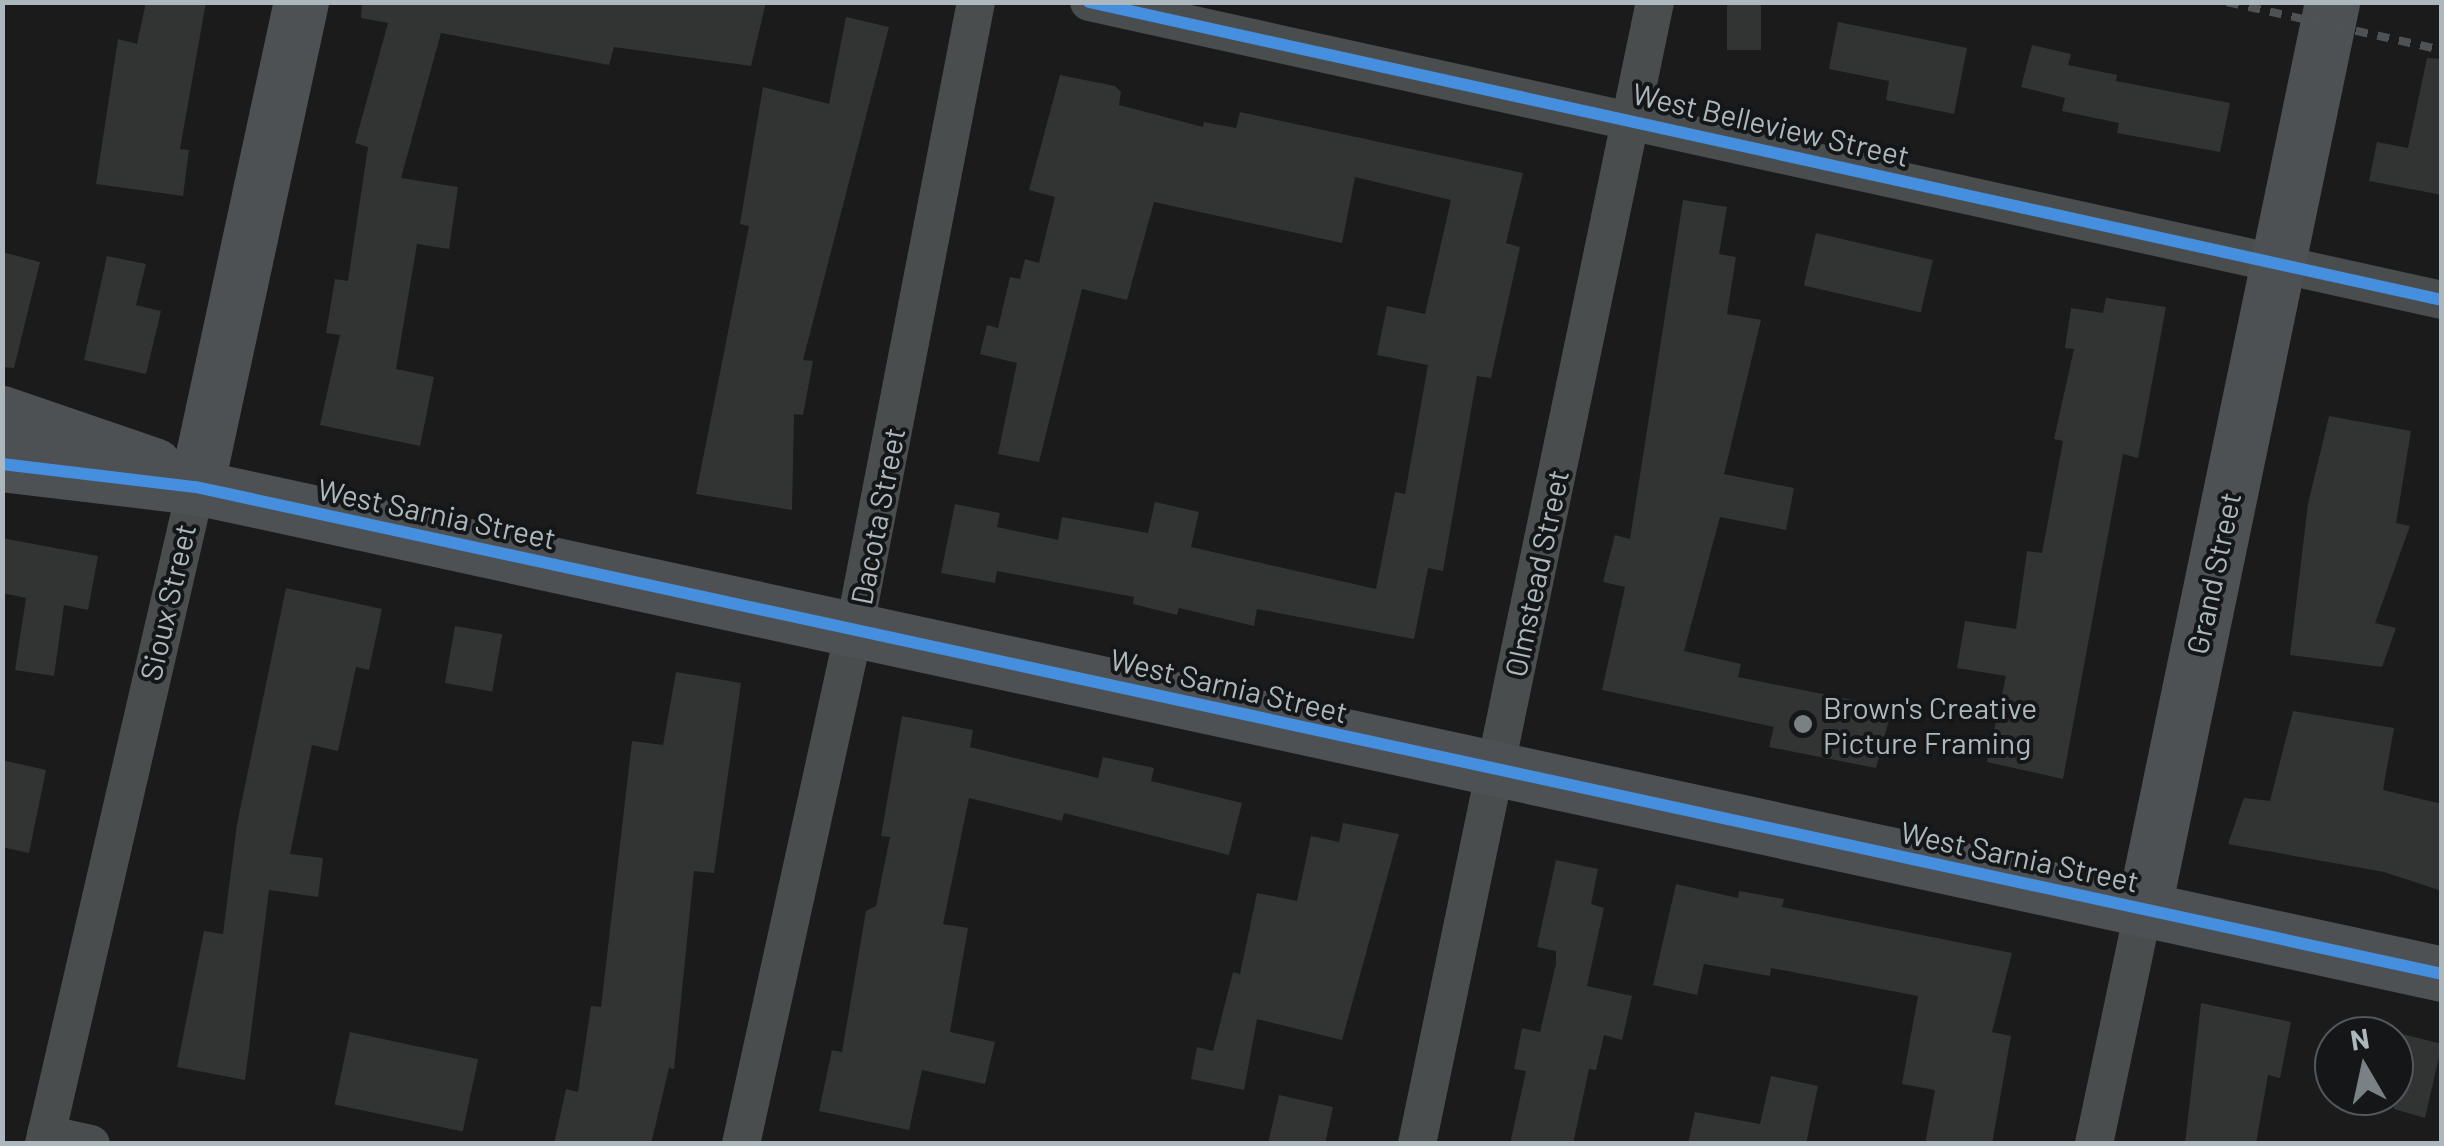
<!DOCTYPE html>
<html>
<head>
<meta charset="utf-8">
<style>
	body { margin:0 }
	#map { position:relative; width:2444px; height:1146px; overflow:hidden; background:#1b1b1c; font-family:Barlow,sans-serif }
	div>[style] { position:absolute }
	.building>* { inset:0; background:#323333; transform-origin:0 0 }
	.street>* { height:38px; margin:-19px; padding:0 19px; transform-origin:19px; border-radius:19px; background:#494d4e }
	.secondary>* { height:55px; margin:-27.5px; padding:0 27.5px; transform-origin:27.5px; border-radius:27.5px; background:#4e5153 }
	.rail>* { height:8px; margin-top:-4px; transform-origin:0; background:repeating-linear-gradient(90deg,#4f5254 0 12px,transparent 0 22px) }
	.cycleway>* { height:12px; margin:-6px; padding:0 6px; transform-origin:6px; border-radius:6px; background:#468fdf }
	.dots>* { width:28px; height:28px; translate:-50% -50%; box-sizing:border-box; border:5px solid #151618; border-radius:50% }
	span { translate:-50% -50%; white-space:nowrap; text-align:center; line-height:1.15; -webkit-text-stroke:8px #151618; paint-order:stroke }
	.street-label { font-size:30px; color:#acb8bd }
	.poi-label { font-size:30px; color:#acb8bd }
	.left { translate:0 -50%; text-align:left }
	.frame { position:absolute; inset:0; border:5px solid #acb8bd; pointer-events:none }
	.north { position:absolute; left:2314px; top:1016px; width:100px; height:100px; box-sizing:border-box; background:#151618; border:2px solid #51575a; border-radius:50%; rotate:351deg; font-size:28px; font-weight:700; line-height:40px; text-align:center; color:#acb8bd }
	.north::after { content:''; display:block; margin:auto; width:35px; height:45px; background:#798185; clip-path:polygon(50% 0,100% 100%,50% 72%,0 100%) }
</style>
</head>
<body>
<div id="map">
	<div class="building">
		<i style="clip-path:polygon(146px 2px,206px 2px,180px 149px,189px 150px,183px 196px,96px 184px,118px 39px,137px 44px)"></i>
		<i style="clip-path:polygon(362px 2px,766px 2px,751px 66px,614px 47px,609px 65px,441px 33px,401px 178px,458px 187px,449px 249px,417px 244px,396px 369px,434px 377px,420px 446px,320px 425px,340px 335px,326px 333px,335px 279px,348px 281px,368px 147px,355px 143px,388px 23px,361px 18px)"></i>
		<i style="left:1727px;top:2px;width:34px;height:48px"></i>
		<i style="clip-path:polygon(846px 17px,889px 27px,803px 360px,813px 361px,803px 415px,794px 414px,792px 510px,696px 494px,749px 226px,740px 224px,763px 87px,829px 104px)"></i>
		<i style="clip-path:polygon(1838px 22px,1967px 48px,1954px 114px,1886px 100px,1889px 81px,1829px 69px)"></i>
		<i style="clip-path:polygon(2032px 45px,2071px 54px,2068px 65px,2117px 75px,2116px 81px,2230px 103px,2220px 152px,2117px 133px,2119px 123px,2062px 111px,2065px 98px,2021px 87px)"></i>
		<i style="clip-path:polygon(2427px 58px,2442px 59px,2442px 195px,2369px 181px,2377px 142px,2408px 148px)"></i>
		<i style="clip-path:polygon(1060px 75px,1115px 86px,1121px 92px,1119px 105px,1203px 127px,1204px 122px,1236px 128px,1240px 112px,1523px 173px,1506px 243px,1520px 247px,1491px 378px,1477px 376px,1443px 571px,1428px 568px,1414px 639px,1257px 609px,1254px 626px,1179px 608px,1177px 615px,1133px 604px,1134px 597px,997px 571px,995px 583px,941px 573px,955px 504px,1000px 513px,997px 527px,1058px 540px,1062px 517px,1148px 533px,1155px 502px,1199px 512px,1191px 547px,1376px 589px,1395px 492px,1405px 494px,1428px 365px,1377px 355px,1387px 306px,1425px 314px,1451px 200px,1355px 177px,1342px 243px,1154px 202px,1127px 300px,1082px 289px,1039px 462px,998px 454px,1017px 363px,980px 354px,987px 325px,998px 328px,1010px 277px,1020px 279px,1025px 259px,1039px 263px,1055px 197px,1029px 190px)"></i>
		<i style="clip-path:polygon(1683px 200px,1727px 207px,1719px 254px,1736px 257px,1727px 314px,1761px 320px,1724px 474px,1794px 488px,1786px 530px,1720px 517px,1684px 651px,1741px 664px,1738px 677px,1892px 708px,1876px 768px,1769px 747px,1774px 727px,1602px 690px,1625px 587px,1603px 582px,1615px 535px,1630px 539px)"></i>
		<i style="left:1816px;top:233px;width:120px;height:54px;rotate:13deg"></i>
		<i style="clip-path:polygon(2px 252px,40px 262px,14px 368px,2px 367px)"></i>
		<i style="clip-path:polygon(107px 256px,146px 264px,136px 305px,161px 311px,146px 374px,84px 360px)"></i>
		<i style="clip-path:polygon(2106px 298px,2166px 307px,2138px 458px,2123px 454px,2063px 779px,1987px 762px,2006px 676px,1957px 668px,1965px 621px,2016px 629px,2027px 551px,2042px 553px,2063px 441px,2054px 439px,2074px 349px,2065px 348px,2071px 308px,2103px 313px)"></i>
		<i style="clip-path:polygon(2329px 416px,2411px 431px,2396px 523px,2410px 526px,2375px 623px,2396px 628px,2382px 667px,2290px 655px,2308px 504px)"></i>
		<i style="clip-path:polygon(2px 538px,98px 556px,88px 610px,64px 605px,54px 676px,15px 670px,26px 598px,2px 593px)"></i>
		<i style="clip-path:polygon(286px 588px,382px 609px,369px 670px,356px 667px,338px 751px,312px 745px,290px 854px,323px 858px,318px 897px,269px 890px,245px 1080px,177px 1067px,204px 931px,223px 934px,237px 824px)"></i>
		<i style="left:455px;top:626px;width:48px;height:58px;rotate:10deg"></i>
		<i style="clip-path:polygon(676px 672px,741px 683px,714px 873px,694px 871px,674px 1069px,669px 1068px,651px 1144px,554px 1144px,566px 1089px,578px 1092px,591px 1006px,601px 1007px,632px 741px,663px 745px)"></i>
		<i style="clip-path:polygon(2293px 711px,2394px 728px,2383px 790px,2442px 804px,2442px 891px,2384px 872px,2228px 844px,2244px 798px,2270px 801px)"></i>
		<i style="clip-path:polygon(902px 716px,973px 730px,970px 747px,1098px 778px,1103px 757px,1154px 768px,1151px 781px,1242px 803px,1229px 855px,1064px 813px,1062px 821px,969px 798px,943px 924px,968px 928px,950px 1032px,995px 1042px,985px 1084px,922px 1070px,909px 1130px,819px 1111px,832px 1050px,842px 1052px,866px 911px,876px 906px,890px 837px,881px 836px)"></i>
		<i style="clip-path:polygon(2px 760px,46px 770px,29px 853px,2px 847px)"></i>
		<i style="clip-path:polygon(1343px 823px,1399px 834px,1342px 1040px,1257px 1019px,1244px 1090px,1191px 1079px,1197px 1047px,1213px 1051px,1233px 972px,1240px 974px,1257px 893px,1297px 901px,1311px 836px,1339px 842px)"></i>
		<i style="clip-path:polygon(1556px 860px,1598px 869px,1591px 904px,1604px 908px,1587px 986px,1632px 996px,1622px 1040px,1604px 1035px,1596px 1070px,1589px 1069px,1573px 1144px,1510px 1144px,1526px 1071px,1514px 1069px,1522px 1028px,1540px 1032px,1556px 964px,1556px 951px,1537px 947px)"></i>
		<i style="clip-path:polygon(1676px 884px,1738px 898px,1739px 891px,1784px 899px,1782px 907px,2012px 953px,1992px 1032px,2011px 1036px,1992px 1144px,1925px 1144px,1935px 1090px,1902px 1084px,1918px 996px,1771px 968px,1770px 976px,1704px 964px,1697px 995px,1653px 985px)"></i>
		<i style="clip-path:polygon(2201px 1003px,2291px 1022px,2280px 1078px,2268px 1075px,2256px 1144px,2185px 1144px)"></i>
		<i style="left:350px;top:1032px;width:131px;height:74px;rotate:12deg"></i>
		<i style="clip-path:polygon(2394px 1032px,2442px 1044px,2425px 1118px,2394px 1109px)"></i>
		<i style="clip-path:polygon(1771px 1076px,1818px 1086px,1806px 1144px,1688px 1144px,1695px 1112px,1760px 1124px)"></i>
		<i style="clip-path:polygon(1279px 1095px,1333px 1107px,1325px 1144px,1268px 1144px)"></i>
	</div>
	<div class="street">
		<i style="left:1089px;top:2px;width:1385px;rotate:12.42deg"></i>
		<i style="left:46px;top:1134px;width:46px;rotate:12.5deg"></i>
		<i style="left:44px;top:1144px;width:674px;rotate:-76.97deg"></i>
		<i style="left:741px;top:1144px;width:530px;rotate:-77.59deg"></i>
		<i style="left:855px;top:626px;width:636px;rotate:-79.03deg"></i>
		<i style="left:1417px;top:1144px;width:1167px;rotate:-78.23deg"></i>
		<i style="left:2094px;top:1144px;width:242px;rotate:-78.1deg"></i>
	</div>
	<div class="secondary">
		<i style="left:2px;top:413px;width:161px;rotate:18.9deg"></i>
		<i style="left:2px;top:464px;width:195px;rotate:6.8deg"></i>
		<i style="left:196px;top:487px;width:2298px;rotate:12.23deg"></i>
		<i style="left:196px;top:487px;width:496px;rotate:-77.8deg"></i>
		<i style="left:2144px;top:907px;width:924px;rotate:-78.26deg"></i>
	</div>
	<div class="rail">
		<i style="left:2227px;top:2px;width:220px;rotate:12.6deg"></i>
	</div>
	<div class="cycleway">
		<i style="left:1089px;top:2px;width:1385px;rotate:12.42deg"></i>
		<i style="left:2px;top:464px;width:195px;rotate:6.8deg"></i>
		<i style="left:196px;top:487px;width:2298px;rotate:12.23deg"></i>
	</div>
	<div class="dots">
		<i style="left:1803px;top:724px;background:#798185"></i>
	</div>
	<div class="street-label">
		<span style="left:1771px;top:124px;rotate:13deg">West Belleview Street</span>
		<span style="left:437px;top:513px;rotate:12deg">West Sarnia Street</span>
		<span style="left:877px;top:516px;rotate:-79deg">Dacota Street</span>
		<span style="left:1536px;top:573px;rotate:-78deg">Olmstead Street</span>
		<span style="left:2213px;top:573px;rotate:-78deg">Grand Street</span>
		<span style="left:167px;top:602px;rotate:-77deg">Sioux Street</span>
		<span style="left:1229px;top:685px;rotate:13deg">West Sarnia Street</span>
		<span style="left:2020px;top:856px;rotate:12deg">West Sarnia Street</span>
	</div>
	<div class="poi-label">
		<span class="left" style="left:1823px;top:724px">Brown's Creative<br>Picture Framing</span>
	</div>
	<div class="frame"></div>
	<div class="north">N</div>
</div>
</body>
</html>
